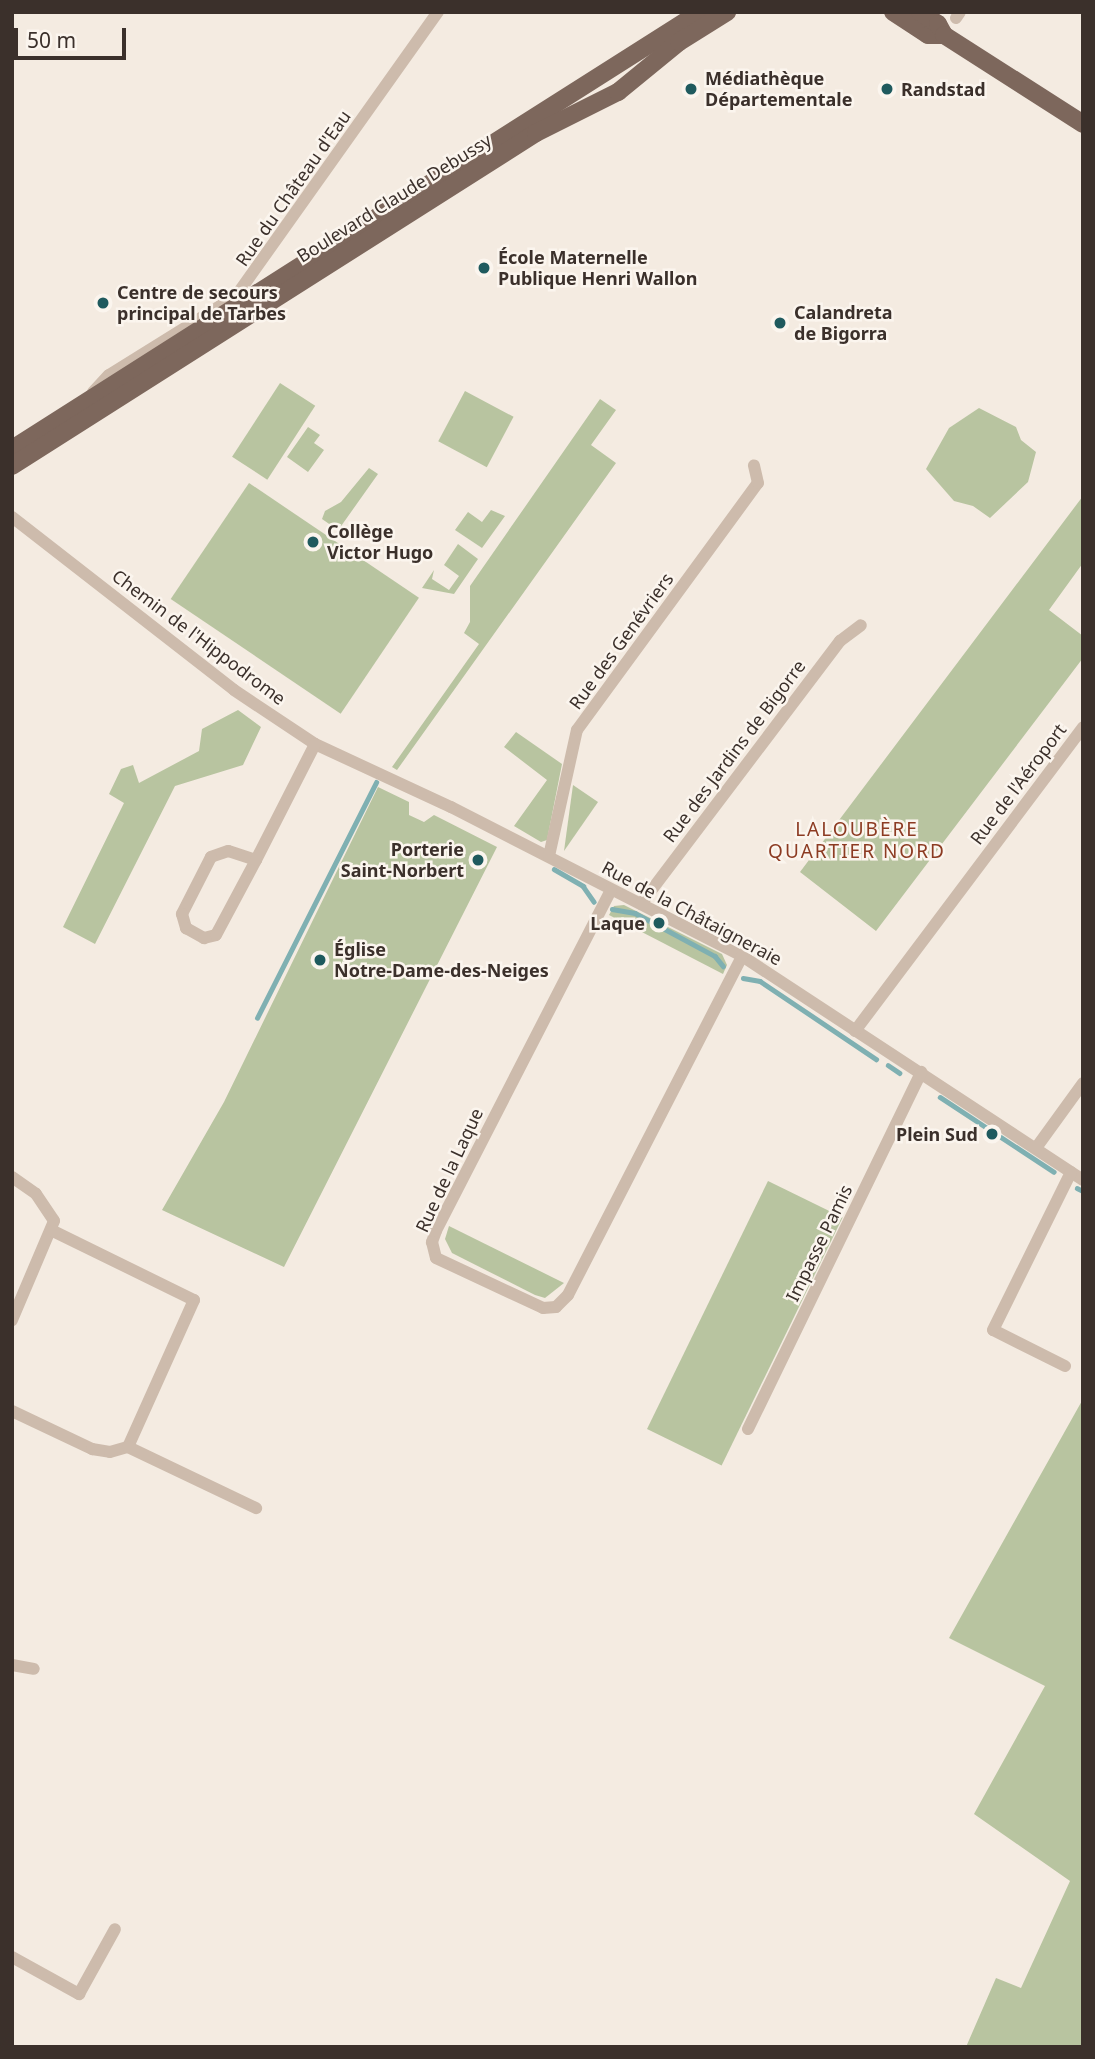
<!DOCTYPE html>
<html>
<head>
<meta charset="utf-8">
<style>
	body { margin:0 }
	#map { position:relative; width:1095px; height:2059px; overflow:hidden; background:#f4ebe1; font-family:"Noto Sans",sans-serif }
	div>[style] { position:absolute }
	.green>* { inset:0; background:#b8c4a0; transform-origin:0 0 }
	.stream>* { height:4.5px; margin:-2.25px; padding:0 2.25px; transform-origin:2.25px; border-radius:2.25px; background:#7fb0b2 }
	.street>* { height:12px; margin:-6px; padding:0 6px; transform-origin:6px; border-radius:6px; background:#cdbbac }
	.primary>* { height:18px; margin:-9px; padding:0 9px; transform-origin:9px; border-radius:9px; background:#7d675c }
	.dots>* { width:19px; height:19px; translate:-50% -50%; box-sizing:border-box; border:4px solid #fbf5ee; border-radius:50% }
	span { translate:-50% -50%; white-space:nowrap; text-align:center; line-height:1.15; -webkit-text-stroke:5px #fbf5ee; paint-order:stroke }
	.poi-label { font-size:18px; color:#3b302b; font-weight:700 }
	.left { translate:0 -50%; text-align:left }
	.right { translate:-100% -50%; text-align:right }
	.street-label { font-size:18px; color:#3b302b }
	.neighbourhood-label { font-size:19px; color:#8c3b22; letter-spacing:2px }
	.frame { position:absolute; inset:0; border:14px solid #3b302b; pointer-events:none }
	.scale { position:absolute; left:14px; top:28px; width:112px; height:32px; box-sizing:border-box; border:4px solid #3b302b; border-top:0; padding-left:9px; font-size:21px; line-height:24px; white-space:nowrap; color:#3b302b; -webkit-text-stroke:5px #fbf5ee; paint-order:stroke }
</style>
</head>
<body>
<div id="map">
	<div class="green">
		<i style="left:280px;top:383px;width:42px;height:88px;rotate:33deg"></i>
		<i style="left:465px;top:391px;width:55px;height:57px;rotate:28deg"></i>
		<i style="clip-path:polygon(600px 399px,616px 410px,591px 445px,616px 463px,397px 770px,392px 767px,479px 644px,464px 633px,470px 622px,470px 586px)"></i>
		<i style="clip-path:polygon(979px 408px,1016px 427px,1021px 440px,1036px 452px,1028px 482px,990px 518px,973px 506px,954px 501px,926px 469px,949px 428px)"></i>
		<i style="clip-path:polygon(308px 427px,320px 435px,314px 443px,324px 450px,308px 472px,287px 457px)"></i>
		<i style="clip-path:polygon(369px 468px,378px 474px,339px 529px,335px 528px,322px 519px,325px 511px,341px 502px)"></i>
		<i style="left:249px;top:483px;width:205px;height:140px;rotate:34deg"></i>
		<i style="clip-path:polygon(1083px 496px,1083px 563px,1049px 610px,1083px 636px,1083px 658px,876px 931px,800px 872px)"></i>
		<i style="clip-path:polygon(491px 510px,505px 516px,482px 548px,455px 530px,468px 512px,482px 522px)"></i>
		<i style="clip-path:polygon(458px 544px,478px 559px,454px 594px,422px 588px,434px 570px,432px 579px,449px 590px,459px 576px,444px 565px)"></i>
		<i style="clip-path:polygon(238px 710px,261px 727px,243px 765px,175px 786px,95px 944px,63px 927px,124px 803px,109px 794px,121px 769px,133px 765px,139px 783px,199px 751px,202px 729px)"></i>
		<i style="clip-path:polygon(516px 732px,562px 764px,547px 840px,541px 842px,514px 826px,547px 780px,504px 747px)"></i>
		<i style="clip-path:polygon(573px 785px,598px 802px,564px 851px)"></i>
		<i style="clip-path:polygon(378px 787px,409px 802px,409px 815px,424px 822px,434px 815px,497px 847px,284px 1267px,162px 1210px,224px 1102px)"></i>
		<i style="clip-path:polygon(624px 905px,722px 954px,727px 965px,723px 974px,609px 915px,614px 906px)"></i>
		<i style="left:768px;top:1181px;width:83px;height:276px;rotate:26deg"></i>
		<i style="clip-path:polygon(449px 1226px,564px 1283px,545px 1298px,535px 1295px,452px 1253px,445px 1239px)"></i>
		<i style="clip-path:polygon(1083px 1399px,1083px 2047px,966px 2047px,996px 1978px,1021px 1988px,1070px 1881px,974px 1814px,1045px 1686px,949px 1638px)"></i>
	</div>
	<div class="stream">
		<i style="left:554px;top:869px;width:34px;rotate:30deg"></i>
		<i style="left:583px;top:886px;width:19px;rotate:55deg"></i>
		<i style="left:612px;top:909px;width:23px;rotate:10deg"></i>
		<i style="left:635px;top:913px;width:91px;rotate:28.3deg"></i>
		<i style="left:715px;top:956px;width:13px;rotate:51deg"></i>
		<i style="left:743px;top:978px;width:17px;rotate:10deg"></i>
		<i style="left:760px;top:981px;width:140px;rotate:33.9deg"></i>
		<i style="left:257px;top:1018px;width:264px;rotate:-63.2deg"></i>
		<i style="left:888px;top:1065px;width:14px;rotate:34deg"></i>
		<i style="left:940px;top:1097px;width:136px;rotate:33.3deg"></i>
		<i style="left:1077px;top:1188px;width:7px;rotate:27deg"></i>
	</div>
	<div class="street">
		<i style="left:956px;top:18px;width:7px;rotate:-56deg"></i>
		<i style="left:93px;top:392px;width:23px;rotate:-47deg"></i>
		<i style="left:109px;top:375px;width:150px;rotate:-31.9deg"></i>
		<i style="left:236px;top:296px;width:349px;rotate:-54.6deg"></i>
		<i style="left:12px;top:517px;width:281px;rotate:37.9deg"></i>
		<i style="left:234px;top:690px;width:97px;rotate:33.7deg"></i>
		<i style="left:315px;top:744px;width:150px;rotate:24.9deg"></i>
		<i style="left:451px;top:807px;width:327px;rotate:27.1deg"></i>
		<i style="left:742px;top:956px;width:408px;rotate:33.3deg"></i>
		<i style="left:549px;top:856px;width:129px;rotate:-77.5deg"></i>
		<i style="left:577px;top:730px;width:306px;rotate:-53.8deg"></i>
		<i style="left:758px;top:483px;width:18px;rotate:-103deg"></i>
		<i style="left:256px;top:860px;width:29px;rotate:-162deg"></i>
		<i style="left:228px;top:851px;width:18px;rotate:161deg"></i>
		<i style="left:211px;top:857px;width:64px;rotate:117deg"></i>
		<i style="left:182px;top:914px;width:15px;rotate:74deg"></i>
		<i style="left:186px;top:928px;width:21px;rotate:29deg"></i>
		<i style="left:204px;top:938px;width:12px;rotate:-14deg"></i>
		<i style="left:216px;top:935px;width:85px;rotate:-61.9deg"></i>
		<i style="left:256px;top:860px;width:130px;rotate:-63deg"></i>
		<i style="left:611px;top:890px;width:383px;rotate:117.2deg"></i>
		<i style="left:436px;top:1231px;width:12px;rotate:110deg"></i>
		<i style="left:432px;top:1242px;width:16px;rotate:76deg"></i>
		<i style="left:436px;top:1258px;width:118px;rotate:25deg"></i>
		<i style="left:543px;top:1308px;width:13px;rotate:-4deg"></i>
		<i style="left:556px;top:1307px;width:17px;rotate:-45deg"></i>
		<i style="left:568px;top:1295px;width:381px;rotate:-62.8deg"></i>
		<i style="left:641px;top:904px;width:330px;rotate:-52.9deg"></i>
		<i style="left:840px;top:641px;width:26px;rotate:-37deg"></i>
		<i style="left:855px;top:1031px;width:380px;rotate:-53.1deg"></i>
		<i style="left:1036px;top:1148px;width:80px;rotate:-54.1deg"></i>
		<i style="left:12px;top:1177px;width:29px;rotate:35deg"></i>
		<i style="left:36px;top:1194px;width:32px;rotate:56deg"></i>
		<i style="left:54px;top:1221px;width:108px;rotate:113deg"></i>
		<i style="left:53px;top:1231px;width:157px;rotate:26.1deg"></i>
		<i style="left:194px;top:1300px;width:161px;rotate:114.2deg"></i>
		<i style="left:1065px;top:1366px;width:80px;rotate:-153.4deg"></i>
		<i style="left:993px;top:1330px;width:176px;rotate:-63.7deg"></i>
		<i style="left:12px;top:1411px;width:89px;rotate:25.4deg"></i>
		<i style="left:92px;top:1449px;width:18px;rotate:9deg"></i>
		<i style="left:110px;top:1452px;width:19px;rotate:-16deg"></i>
		<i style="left:128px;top:1447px;width:142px;rotate:25.5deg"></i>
		<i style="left:748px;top:1429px;width:397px;rotate:-64.1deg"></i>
		<i style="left:12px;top:1665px;width:22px;rotate:10deg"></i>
		<i style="left:12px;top:1957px;width:77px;rotate:28.9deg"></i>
		<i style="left:79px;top:1994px;width:74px;rotate:-61deg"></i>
	</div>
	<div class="primary">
		<i style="left:893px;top:12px;width:42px;rotate:33.3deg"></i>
		<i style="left:928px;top:35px;width:16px"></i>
		<i style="left:920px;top:12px;width:22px;rotate:34deg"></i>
		<i style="left:938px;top:24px;width:13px;rotate:61deg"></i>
		<i style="left:944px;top:35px;width:165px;rotate:32.6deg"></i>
		<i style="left:12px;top:449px;width:815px;rotate:-32.42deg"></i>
		<i style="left:12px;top:466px;width:621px;rotate:-32.44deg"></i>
		<i style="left:536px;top:133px;width:92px;rotate:-26.6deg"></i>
		<i style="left:618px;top:92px;width:79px;rotate:-39.3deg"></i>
		<i style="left:679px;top:42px;width:57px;rotate:-32deg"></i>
	</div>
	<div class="dots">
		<i style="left:691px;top:89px;background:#1f5a5e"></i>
		<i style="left:887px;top:89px;background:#1f5a5e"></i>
		<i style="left:484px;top:268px;background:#1f5a5e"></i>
		<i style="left:103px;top:303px;background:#1f5a5e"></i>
		<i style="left:780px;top:323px;background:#1f5a5e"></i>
		<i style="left:313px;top:542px;background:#1f5a5e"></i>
		<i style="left:478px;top:860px;background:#1f5a5e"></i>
		<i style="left:659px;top:923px;background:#1f5a5e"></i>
		<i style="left:320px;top:960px;background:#1f5a5e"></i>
		<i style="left:992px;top:1134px;background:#1f5a5e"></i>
	</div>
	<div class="poi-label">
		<span class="left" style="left:705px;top:89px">Médiathèque<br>Départementale</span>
		<span class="left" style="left:901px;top:89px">Randstad</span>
		<span class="left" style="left:498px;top:268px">École Maternelle<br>Publique Henri Wallon</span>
		<span class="left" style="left:117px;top:303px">Centre de secours<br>principal de Tarbes</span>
		<span class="left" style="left:794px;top:323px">Calandreta<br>de Bigorra</span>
		<span class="left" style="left:327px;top:542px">Collège<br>Victor Hugo</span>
		<span class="right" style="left:464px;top:860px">Porterie<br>Saint-Norbert</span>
		<span class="right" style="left:645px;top:923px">Laque</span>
		<span class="left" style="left:334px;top:960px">Église<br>Notre-Dame-des-Neiges</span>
		<span class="right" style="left:978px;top:1134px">Plein Sud</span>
	</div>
	<div class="street-label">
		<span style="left:293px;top:188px;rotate:-55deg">Rue du Château d'Eau</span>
		<span style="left:394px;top:198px;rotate:-32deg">Boulevard Claude Debussy</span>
		<span style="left:199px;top:637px;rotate:37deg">Chemin de l'Hippodrome</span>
		<span style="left:621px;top:641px;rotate:-54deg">Rue des Genévriers</span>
		<span style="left:734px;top:751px;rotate:-53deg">Rue des Jardins de Bigorre</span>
		<span style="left:1018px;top:784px;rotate:-53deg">Rue de l'Aéroport</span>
		<span style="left:692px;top:913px;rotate:28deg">Rue de la Châtaigneraie</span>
		<span style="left:449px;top:1170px;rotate:-65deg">Rue de la Laque</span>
		<span style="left:819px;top:1243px;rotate:-64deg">Impasse Pamis</span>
	</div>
	<div class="neighbourhood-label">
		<span style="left:857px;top:841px">LALOUBÈRE<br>QUARTIER NORD</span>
	</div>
	<div class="frame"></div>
	<div class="scale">50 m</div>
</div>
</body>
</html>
